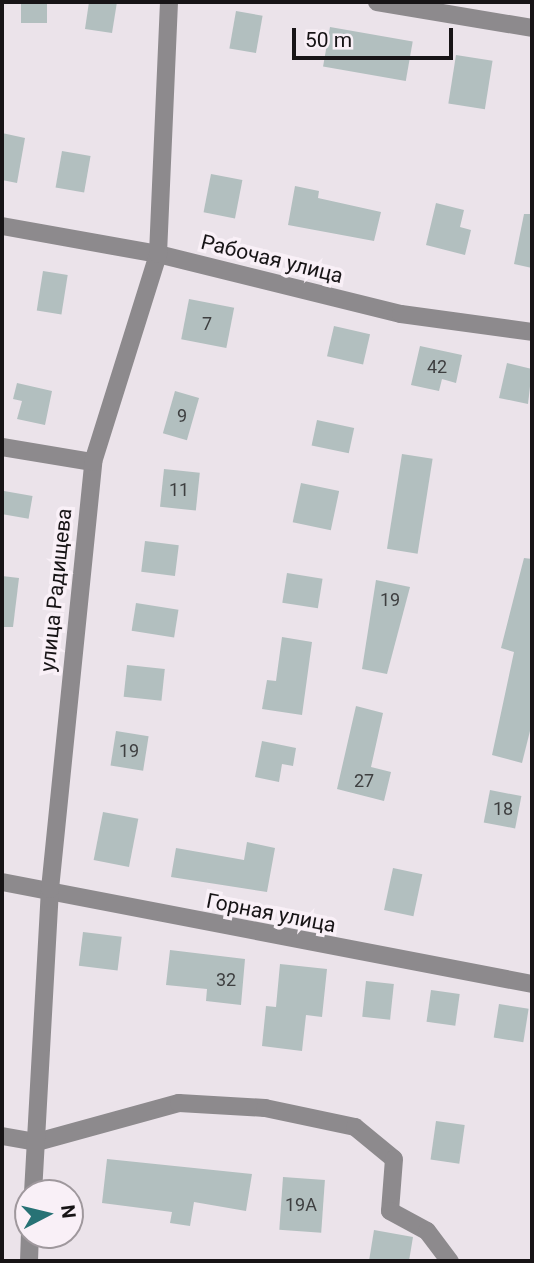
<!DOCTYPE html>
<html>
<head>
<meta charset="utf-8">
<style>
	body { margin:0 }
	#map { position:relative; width:534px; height:1263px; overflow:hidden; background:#ebe3ea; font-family:Roboto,sans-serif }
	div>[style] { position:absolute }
	.building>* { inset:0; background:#b2bfbf; transform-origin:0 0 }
	.street>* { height:18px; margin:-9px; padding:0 9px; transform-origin:9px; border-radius:9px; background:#8d8a8d }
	span { translate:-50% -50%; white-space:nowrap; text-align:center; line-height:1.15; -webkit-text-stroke:7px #f9f0f7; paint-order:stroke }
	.number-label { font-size:18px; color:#3e3f40 }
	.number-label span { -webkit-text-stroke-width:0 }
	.street-label { font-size:21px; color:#171416 }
	.frame { position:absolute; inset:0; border:4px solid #171416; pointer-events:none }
	.north { position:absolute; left:14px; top:1179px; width:70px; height:70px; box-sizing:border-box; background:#f9f0f7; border:2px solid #9f989d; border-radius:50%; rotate:83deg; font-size:19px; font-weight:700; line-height:28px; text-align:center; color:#171416 }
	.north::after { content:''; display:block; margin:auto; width:24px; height:32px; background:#277275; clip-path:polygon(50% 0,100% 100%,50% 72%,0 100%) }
	.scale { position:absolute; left:292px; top:28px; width:161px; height:32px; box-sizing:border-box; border:4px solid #171416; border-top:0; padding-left:9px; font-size:21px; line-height:24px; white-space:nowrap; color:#171416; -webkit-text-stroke:5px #f9f0f7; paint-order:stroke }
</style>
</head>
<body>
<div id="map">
	<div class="building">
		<i style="left:21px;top:2px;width:26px;height:21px"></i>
		<i style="clip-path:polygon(89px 2px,117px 2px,112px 33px,85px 29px)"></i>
		<i style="left:236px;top:11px;width:27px;height:38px;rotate:10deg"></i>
		<i style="left:330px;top:27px;width:84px;height:40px;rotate:10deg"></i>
		<i style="left:456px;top:55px;width:37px;height:49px;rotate:9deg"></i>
		<i style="clip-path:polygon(2px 133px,25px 138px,17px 183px,2px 180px)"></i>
		<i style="left:62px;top:151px;width:29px;height:37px;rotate:10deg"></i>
		<i style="left:211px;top:174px;width:32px;height:39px;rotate:11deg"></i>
		<i style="clip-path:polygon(295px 186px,319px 191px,318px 198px,381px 212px,374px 241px,288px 225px)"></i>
		<i style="clip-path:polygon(436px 203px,464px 210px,460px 227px,471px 230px,465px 255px,426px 245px)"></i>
		<i style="clip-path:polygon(524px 214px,532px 214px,532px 268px,514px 264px)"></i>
		<i style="left:43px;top:271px;width:25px;height:40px;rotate:9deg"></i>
		<i style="left:189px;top:299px;width:46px;height:41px;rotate:11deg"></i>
		<i style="left:334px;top:326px;width:37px;height:31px;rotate:13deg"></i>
		<i style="clip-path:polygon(420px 346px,462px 355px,456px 383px,442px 379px,439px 391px,411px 385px)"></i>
		<i style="clip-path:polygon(507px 363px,532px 369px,528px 404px,499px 398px)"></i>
		<i style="clip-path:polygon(17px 383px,52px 391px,45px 425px,17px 419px,22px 401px,13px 399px)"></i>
		<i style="left:175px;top:391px;width:25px;height:44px;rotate:16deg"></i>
		<i style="left:317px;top:420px;width:38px;height:26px;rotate:12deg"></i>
		<i style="left:402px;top:454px;width:31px;height:96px;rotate:9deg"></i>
		<i style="left:164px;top:469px;width:36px;height:38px;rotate:6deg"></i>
		<i style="left:301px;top:483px;width:39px;height:40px;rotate:12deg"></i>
		<i style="left:4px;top:491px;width:29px;height:23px;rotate:10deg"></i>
		<i style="left:145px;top:541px;width:34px;height:31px;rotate:7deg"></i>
		<i style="clip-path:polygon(524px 558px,532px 559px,532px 723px,522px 763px,492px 755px,514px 652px,501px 648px)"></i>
		<i style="left:287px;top:573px;width:36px;height:30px;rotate:9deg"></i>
		<i style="clip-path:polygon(2px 576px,19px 578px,13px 627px,2px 627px)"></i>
		<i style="clip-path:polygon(376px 580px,410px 587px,387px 674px,362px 669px)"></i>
		<i style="left:136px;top:603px;width:43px;height:28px;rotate:9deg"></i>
		<i style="clip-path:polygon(282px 637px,312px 642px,302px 715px,262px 709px,267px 680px,276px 681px)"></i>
		<i style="left:127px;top:665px;width:38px;height:32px;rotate:6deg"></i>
		<i style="clip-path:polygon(356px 706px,383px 713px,371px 767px,391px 772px,384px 801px,337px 789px)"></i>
		<i style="left:116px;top:731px;width:33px;height:35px;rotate:9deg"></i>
		<i style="clip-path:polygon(262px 741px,296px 748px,293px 766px,282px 764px,279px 782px,255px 777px)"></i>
		<i style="left:490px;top:790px;width:32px;height:33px;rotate:11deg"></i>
		<i style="left:103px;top:812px;width:36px;height:49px;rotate:11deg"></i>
		<i style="clip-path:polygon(247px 842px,275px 848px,267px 892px,171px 877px,176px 848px,244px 860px)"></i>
		<i style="left:393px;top:868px;width:30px;height:43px;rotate:12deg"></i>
		<i style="left:83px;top:932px;width:39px;height:34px;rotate:7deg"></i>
		<i style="clip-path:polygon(170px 950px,245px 959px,241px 1005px,206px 1001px,207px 989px,166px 985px)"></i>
		<i style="clip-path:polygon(280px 964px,327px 969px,322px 1017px,306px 1015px,302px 1051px,262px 1046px,266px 1006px,276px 1007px)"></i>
		<i style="left:366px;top:981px;width:28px;height:36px;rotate:6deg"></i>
		<i style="left:431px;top:990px;width:29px;height:32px;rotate:8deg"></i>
		<i style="left:499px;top:1004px;width:30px;height:34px;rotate:9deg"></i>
		<i style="left:436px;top:1121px;width:29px;height:39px;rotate:8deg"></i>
		<i style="clip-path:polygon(107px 1159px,252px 1174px,246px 1211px,194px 1202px,190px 1226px,170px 1223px,172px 1212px,102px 1203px)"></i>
		<i style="left:283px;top:1177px;width:42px;height:53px;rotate:4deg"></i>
		<i style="clip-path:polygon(374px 1230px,413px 1237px,409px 1261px,369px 1261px)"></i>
	</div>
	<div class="street">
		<i style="left:377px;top:2px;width:157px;rotate:9.5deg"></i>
		<i style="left:2px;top:226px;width:158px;rotate:10.2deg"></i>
		<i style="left:158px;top:254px;width:250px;rotate:13.9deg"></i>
		<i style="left:401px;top:314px;width:132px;rotate:7.8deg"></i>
		<i style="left:2px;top:447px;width:92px;rotate:9.4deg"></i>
		<i style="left:2px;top:882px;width:540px;rotate:10.89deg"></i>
		<i style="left:2px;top:1136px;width:36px;rotate:10deg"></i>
		<i style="left:37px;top:1142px;width:147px;rotate:-15.4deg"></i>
		<i style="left:179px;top:1103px;width:86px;rotate:3.3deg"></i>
		<i style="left:265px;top:1108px;width:92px;rotate:11.9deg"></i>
		<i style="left:355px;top:1127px;width:50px;rotate:39.4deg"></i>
		<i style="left:394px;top:1159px;width:52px;rotate:94.4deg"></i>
		<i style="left:390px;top:1211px;width:42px;rotate:28.4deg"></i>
		<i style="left:427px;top:1231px;width:38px;rotate:53deg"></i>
		<i style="left:33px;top:1193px;width:304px;rotate:-86.8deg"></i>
		<i style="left:50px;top:889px;width:429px;rotate:-84.2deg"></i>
		<i style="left:93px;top:462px;width:218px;rotate:-72.6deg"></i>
		<i style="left:158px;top:254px;width:252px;rotate:-87.5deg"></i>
		<i style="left:29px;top:1261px;width:26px;rotate:-88deg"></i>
	</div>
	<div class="number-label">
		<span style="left:207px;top:324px">7</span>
		<span style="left:437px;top:367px">42</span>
		<span style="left:182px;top:416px">9</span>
		<span style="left:179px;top:490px">11</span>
		<span style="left:390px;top:600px">19</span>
		<span style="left:129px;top:751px">19</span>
		<span style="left:364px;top:781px">27</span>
		<span style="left:503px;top:809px">18</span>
		<span style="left:226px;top:980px">32</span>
		<span style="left:301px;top:1205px">19А</span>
	</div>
	<div class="street-label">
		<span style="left:272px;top:259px;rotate:14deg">Рабочая улица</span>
		<span style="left:56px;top:590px;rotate:-84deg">улица Радищева</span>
		<span style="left:271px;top:913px;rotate:11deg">Горная улица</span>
	</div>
	<div class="frame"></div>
	<div class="north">N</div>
	<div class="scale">50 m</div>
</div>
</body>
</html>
